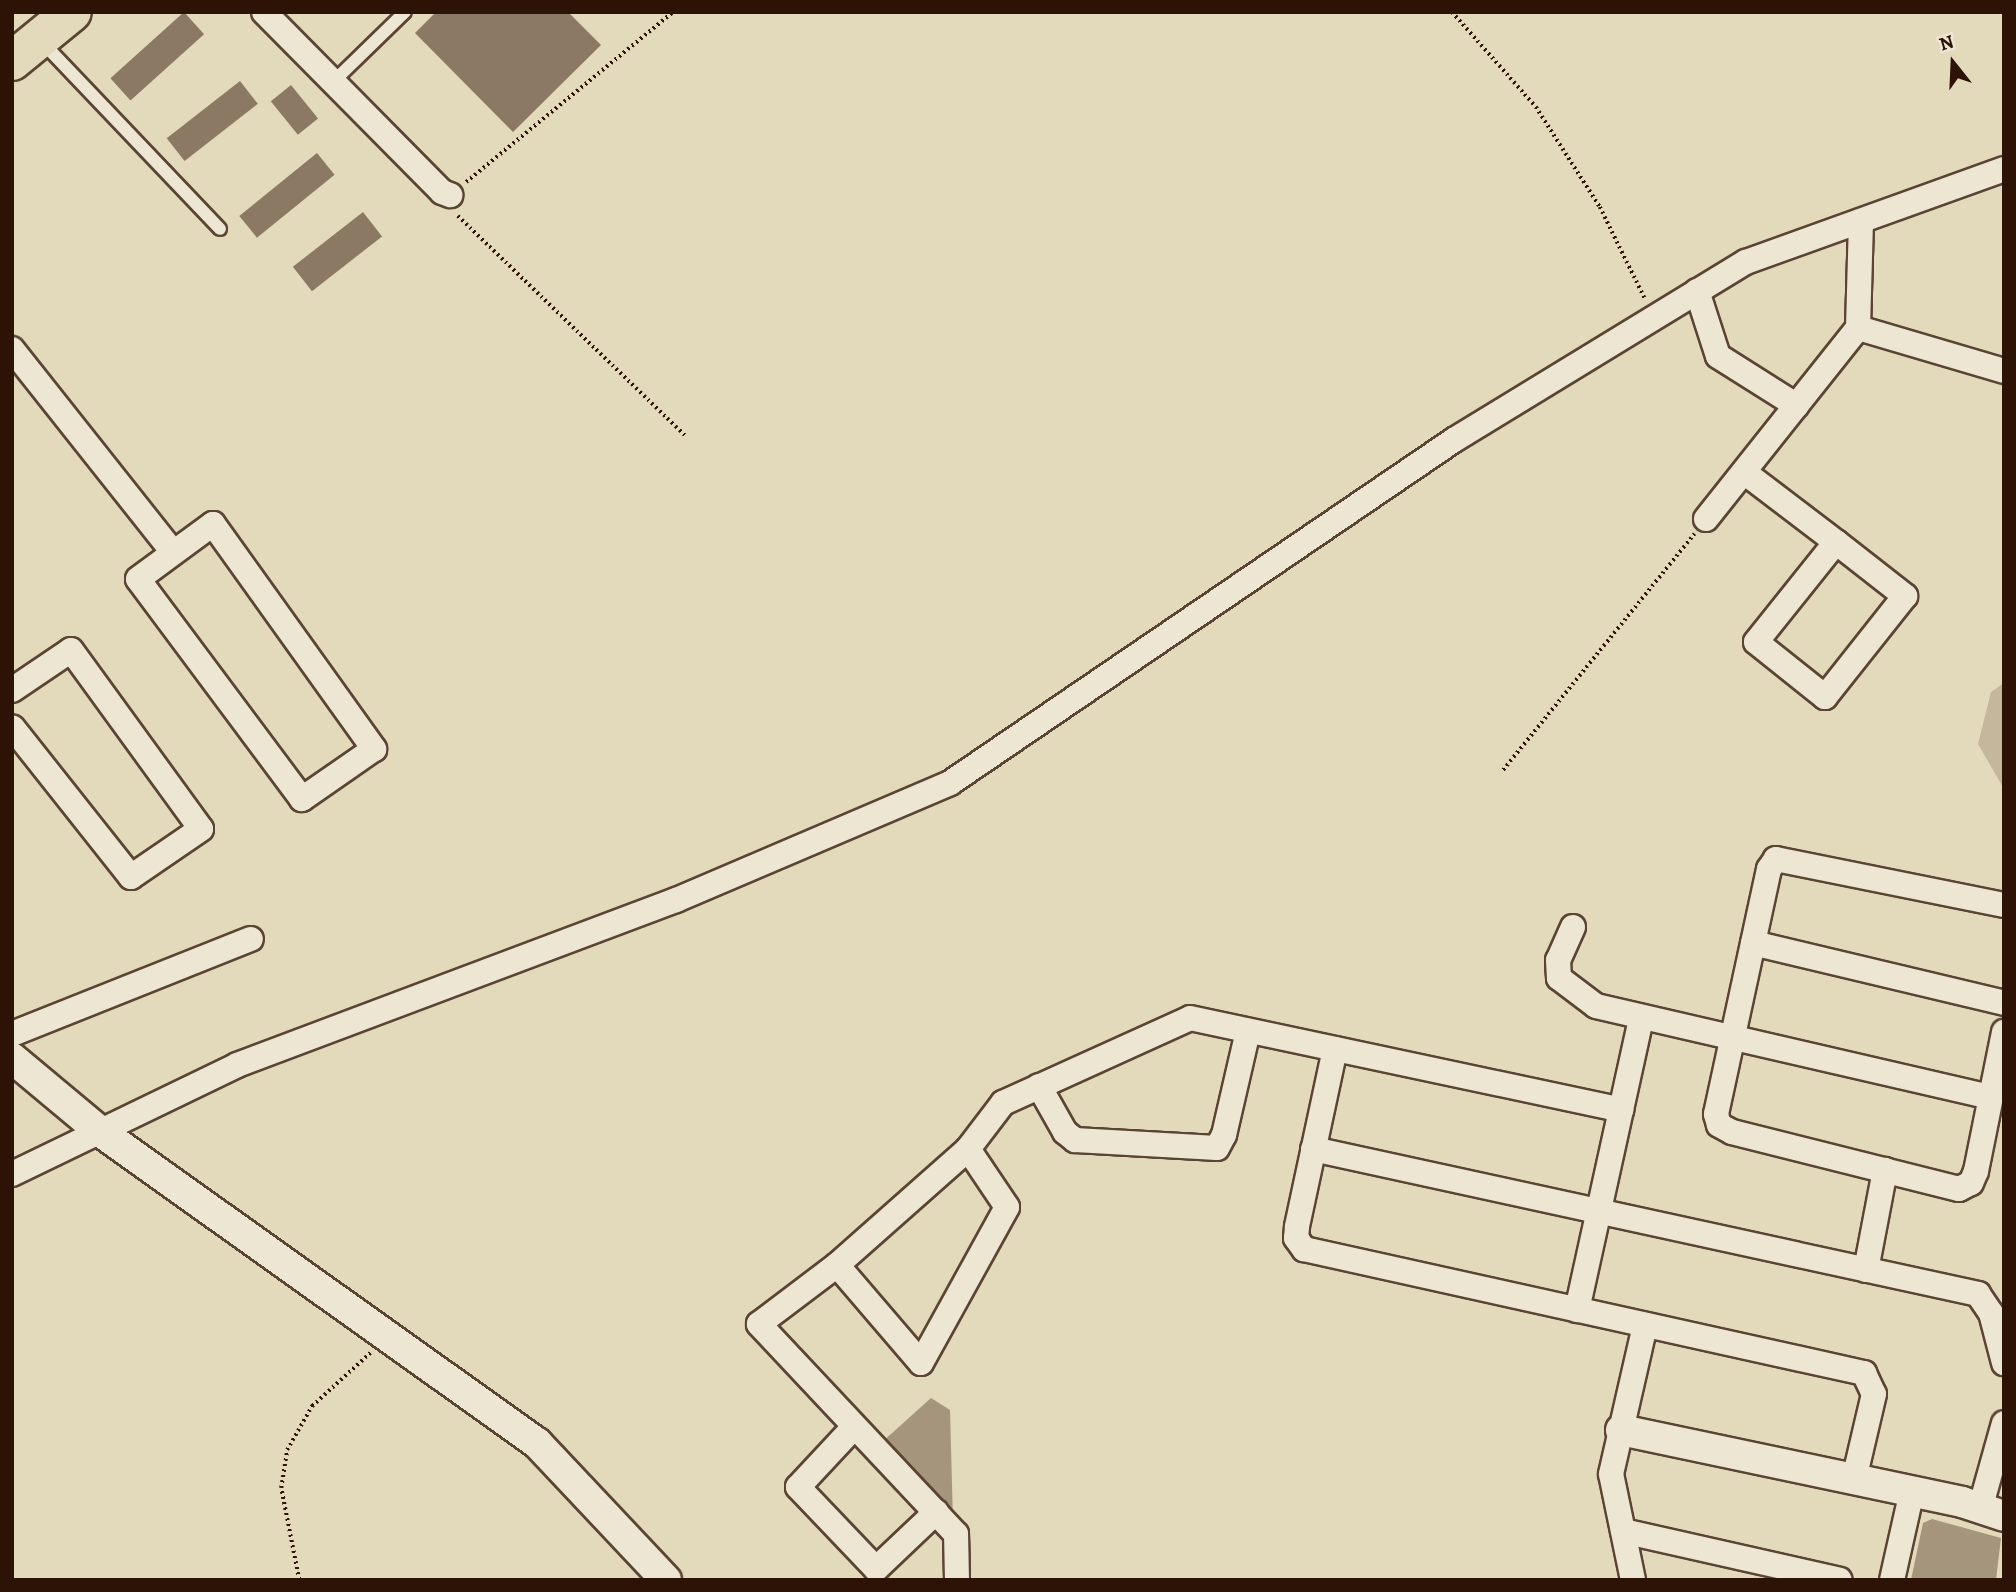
<!DOCTYPE html>
<html>
<head>
<meta charset="utf-8">
<style>
	body { margin:0 }
	#map { position:relative; width:2016px; height:1592px; overflow:hidden; background:#e3d9bb; font-family:Alegreya,serif }
	div>[style] { position:absolute }
	.green>* { inset:0; background:#c4b79c }
	.water>* { inset:0; background:#a5957d }
	.building>* { inset:0; background:#8c7964; transform-origin:0 0 }
	.path>* { height:3.5px; margin-top:-1.75px; transform-origin:0; background:repeating-linear-gradient(90deg,#2d1206 0 2px,transparent 0 5.5px) }
	.roads { filter:drop-shadow(2px 0 #5a4433) drop-shadow(-2px 0 #5a4433) drop-shadow(0 2px #5a4433) drop-shadow(0 -2px #5a4433) }
	.service>* { height:12px; margin:-6px; padding:0 6px; transform-origin:6px; border-radius:6px; background:#ede6d3 }
	.minor>* { height:24px; margin:-12px; padding:0 12px; transform-origin:12px; border-radius:12px; background:#ede6d3 }
	.tertiary>* { height:30px; margin:-15px; padding:0 15px; transform-origin:15px; border-radius:15px; background:#ede6d3 }
	.primary>* { height:38px; margin:-19px; padding:0 19px; transform-origin:19px; border-radius:19px; background:#e3d9bb }
	span { translate:-50% -50%; white-space:nowrap; text-align:center; line-height:1.15; -webkit-text-stroke:6px #ede6d3; paint-order:stroke }
	.frame { position:absolute; inset:0; border:14px solid #2d1206; pointer-events:none }
	.north { position:absolute; left:1918px; top:28px; width:70px; height:70px; -webkit-text-stroke:5px #ede6d3; paint-order:stroke; rotate:342deg; font-size:19px; font-weight:700; line-height:28px; text-align:center; color:#2d1206 }
	.north::after { content:''; display:block; margin:auto; width:24px; height:32px; background:#2d1206; clip-path:polygon(50% 0,100% 100%,50% 72%,0 100%) }
</style>
</head>
<body>
<div id="map">
	<div class="green">
		<i style="clip-path:polygon(2004px 683px,2004px 789px,1978px 744px,1991px 692px)"></i>
	</div>
	<div class="water">
		<i style="clip-path:polygon(931px 1398px,950px 1410px,953px 1522px,881px 1443px)"></i>
		<i style="clip-path:polygon(1932px 1519px,2001px 1538px,1996px 1580px,1911px 1580px,1923px 1523px)"></i>
	</div>
	<div class="building">
		<i style="left:184px;top:12px;width:30px;height:99px;rotate:48deg"></i>
		<i style="clip-path:polygon(436px 12px,568px 12px,601px 45px,513px 132px,415px 33px)"></i>
		<i style="left:240px;top:81px;width:29px;height:93px;rotate:52deg"></i>
		<i style="left:291px;top:85px;width:43px;height:26px;rotate:51deg"></i>
		<i style="left:317px;top:153px;width:28px;height:100px;rotate:51deg"></i>
		<i style="left:363px;top:212px;width:31px;height:89px;rotate:52deg"></i>
	</div>
	<div class="path">
		<i style="left:1452px;top:12px;width:127px;rotate:48.5deg"></i>
		<i style="left:1536px;top:107px;width:119px;rotate:57.4deg"></i>
		<i style="left:1600px;top:207px;width:102px;rotate:63.9deg"></i>
		<i style="left:466px;top:182px;width:268px;rotate:-39.4deg"></i>
		<i style="left:458px;top:216px;width:318px;rotate:44deg"></i>
		<i style="left:1503px;top:770px;width:304px;rotate:-51deg"></i>
		<i style="left:299px;top:1580px;width:94px;rotate:-101.1deg"></i>
		<i style="left:281px;top:1488px;width:38px;rotate:-81deg"></i>
		<i style="left:287px;top:1450px;width:51px;rotate:-60.4deg"></i>
		<i style="left:312px;top:1406px;width:79px;rotate:-42.4deg"></i>
	</div>
	<div class="roads">
		<div class="service">
			<i style="left:42px;top:42px;width:258px;rotate:46.4deg"></i>
			<i style="left:333px;top:82px;width:100px;rotate:-44.2deg"></i>
		</div>
		<div class="minor">
			<i style="left:264px;top:12px;width:253px;rotate:45.3deg"></i>
			<i style="left:442px;top:192px;width:9px;rotate:21deg"></i>
			<i style="left:1697px;top:291px;width:68px;rotate:72.1deg"></i>
			<i style="left:1718px;top:356px;width:93px;rotate:32.3deg"></i>
			<i style="left:1858px;top:328px;width:152px;rotate:16.4deg"></i>
			<i style="left:12px;top:349px;width:258px;rotate:51.6deg"></i>
			<i style="left:1744px;top:472px;width:116px;rotate:37.3deg"></i>
			<i style="left:1836px;top:542px;width:88px;rotate:38deg"></i>
			<i style="left:1905px;top:596px;width:129px;rotate:128.4deg"></i>
			<i style="left:1825px;top:697px;width:88px;rotate:-141.4deg"></i>
			<i style="left:1756px;top:642px;width:128px;rotate:-51.3deg"></i>
			<i style="left:1706px;top:519px;width:244px;rotate:-51.5deg"></i>
			<i style="left:1858px;top:328px;width:107px;rotate:-88.4deg"></i>
			<i style="left:213px;top:524px;width:277px;rotate:54.4deg"></i>
			<i style="left:374px;top:749px;width:88px;rotate:145.2deg"></i>
			<i style="left:302px;top:799px;width:274px;rotate:-126.7deg"></i>
			<i style="left:138px;top:579px;width:93px;rotate:-36.3deg"></i>
			<i style="left:12px;top:690px;width:71px;rotate:-34.1deg"></i>
			<i style="left:71px;top:650px;width:221px;rotate:54deg"></i>
			<i style="left:201px;top:829px;width:85px;rotate:145.6deg"></i>
			<i style="left:131px;top:877px;width:191px;rotate:-128.4deg"></i>
			<i style="left:2004px;top:905px;width:233px;rotate:-168.6deg"></i>
			<i style="left:1776px;top:859px;width:12px;rotate:125deg"></i>
			<i style="left:1769px;top:869px;width:251px;rotate:102.2deg"></i>
			<i style="left:1716px;top:1114px;width:11px;rotate:75deg"></i>
			<i style="left:1719px;top:1125px;width:15px;rotate:28deg"></i>
			<i style="left:1732px;top:1132px;width:234px;rotate:14.1deg"></i>
			<i style="left:1959px;top:1189px;width:13px;rotate:-27deg"></i>
			<i style="left:1971px;top:1183px;width:13px;rotate:-67deg"></i>
			<i style="left:1976px;top:1171px;width:142px;rotate:-78.6deg"></i>
			<i style="left:1573px;top:927px;width:36px;rotate:114deg"></i>
			<i style="left:1558px;top:960px;width:18px;rotate:87deg"></i>
			<i style="left:1559px;top:978px;width:46px;rotate:37.1deg"></i>
			<i style="left:1596px;top:1006px;width:404px;rotate:13deg"></i>
			<i style="left:1753px;top:943px;width:258px;rotate:13.4deg"></i>
			<i style="left:12px;top:1034px;width:257px;rotate:-21.7deg"></i>
			<i style="left:1335px;top:1049px;width:182px;rotate:102.1deg"></i>
			<i style="left:1297px;top:1227px;width:11px;rotate:95deg"></i>
			<i style="left:1296px;top:1238px;width:14px;rotate:54deg"></i>
			<i style="left:1304px;top:1249px;width:574px;rotate:12.49deg"></i>
			<i style="left:1864px;top:1373px;width:23px;rotate:65deg"></i>
			<i style="left:1874px;top:1394px;width:87px;rotate:103.2deg"></i>
			<i style="left:1039px;top:1086px;width:53px;rotate:60.5deg"></i>
			<i style="left:1065px;top:1132px;width:13px;rotate:39deg"></i>
			<i style="left:1075px;top:1140px;width:142px;rotate:3.2deg"></i>
			<i style="left:1217px;top:1148px;width:15px;rotate:-62deg"></i>
			<i style="left:1224px;top:1135px;width:107px;rotate:-77deg"></i>
			<i style="left:1313px;top:1149px;width:681px;rotate:12.3deg"></i>
			<i style="left:1978px;top:1294px;width:23px;rotate:56deg"></i>
			<i style="left:1991px;top:1313px;width:52px;rotate:75.4deg"></i>
			<i style="left:12px;top:1174px;width:250px;rotate:-25.8deg"></i>
			<i style="left:237px;top:1065px;width:469px;rotate:-20.6deg"></i>
			<i style="left:676px;top:900px;width:298px;rotate:-23.1deg"></i>
			<i style="left:950px;top:783px;width:610px;rotate:-34.24deg"></i>
			<i style="left:1454px;top:440px;width:342px;rotate:-31.4deg"></i>
			<i style="left:1746px;top:262px;width:274px;rotate:-19.8deg"></i>
			<i style="left:837px;top:1265px;width:129px;rotate:49.4deg"></i>
			<i style="left:921px;top:1363px;width:178px;rotate:-61.1deg"></i>
			<i style="left:1007px;top:1207px;width:70px;rotate:-123.9deg"></i>
			<i style="left:1866px;top:1270px;width:102px;rotate:-79.2deg"></i>
			<i style="left:1577px;top:1310px;width:298px;rotate:-77.6deg"></i>
			<i style="left:854px;top:1427px;width:82px;rotate:133deg"></i>
			<i style="left:798px;top:1487px;width:113px;rotate:46.4deg"></i>
			<i style="left:876px;top:1569px;width:83px;rotate:-43.5deg"></i>
			<i style="left:1980px;top:1509px;width:89px;rotate:-74.4deg"></i>
			<i style="left:1623px;top:1531px;width:222px;rotate:12.7deg"></i>
			<i style="left:957px;top:1580px;width:46px;rotate:-91.2deg"></i>
			<i style="left:956px;top:1534px;width:288px;rotate:-133.2deg"></i>
			<i style="left:759px;top:1324px;width:98px;rotate:-37.1deg"></i>
			<i style="left:837px;top:1265px;width:175px;rotate:-41.5deg"></i>
			<i style="left:968px;top:1149px;width:58px;rotate:-52.7deg"></i>
			<i style="left:1003px;top:1103px;width:205px;rotate:-24.4deg"></i>
			<i style="left:1190px;top:1018px;width:441px;rotate:12deg"></i>
			<i style="left:1633px;top:1580px;width:108px;rotate:-101.7deg"></i>
			<i style="left:1611px;top:1474px;width:153px;rotate:-77.1deg"></i>
			<i style="left:1892px;top:1580px;width:91px;rotate:-77.3deg"></i>
		</div>
		<div class="tertiary">
			<i style="left:12px;top:1058px;width:112px;rotate:39.9deg"></i>
			<i style="left:98px;top:1130px;width:539px;rotate:35.49deg"></i>
			<i style="left:537px;top:1443px;width:188px;rotate:46.7deg"></i>
			<i style="left:1621px;top:1430px;width:349px;rotate:11.9deg"></i>
			<i style="left:1962px;top:1502px;width:44px;rotate:18.4deg"></i>
		</div>
		<div class="primary">
			<i style="left:12px;top:61px;width:77px;rotate:-39.2deg"></i>
		</div>
	</div>
	<div class="frame"></div>
	<div class="north">N</div>
</div>
</body>
</html>
